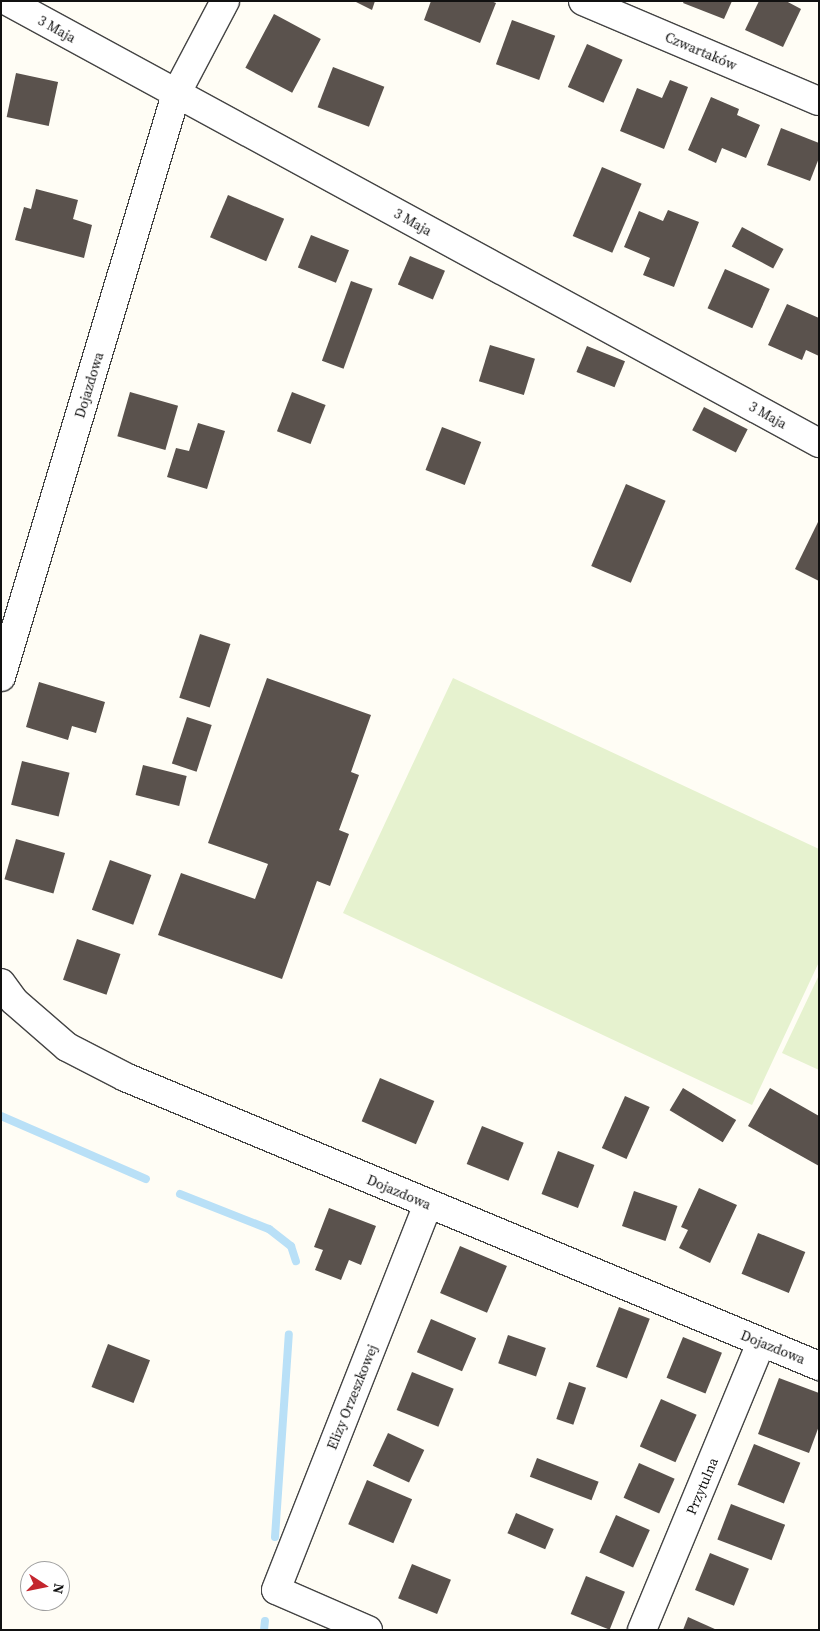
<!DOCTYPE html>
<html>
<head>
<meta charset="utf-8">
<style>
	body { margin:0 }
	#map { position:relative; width:820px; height:1631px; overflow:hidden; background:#fffdf5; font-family:"Source Serif 4",serif }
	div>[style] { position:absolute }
	.pitch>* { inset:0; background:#e6f2cf }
	.stream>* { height:8px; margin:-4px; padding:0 4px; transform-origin:4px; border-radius:4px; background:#b9e0f7 }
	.building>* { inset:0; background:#5a524d; transform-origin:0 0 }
	.roads { filter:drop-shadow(1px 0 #444) drop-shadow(-1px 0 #444) drop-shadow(0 1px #444) drop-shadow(0 -1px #444) }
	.minor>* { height:28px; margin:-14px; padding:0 14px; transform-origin:14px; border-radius:14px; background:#fff }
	span { translate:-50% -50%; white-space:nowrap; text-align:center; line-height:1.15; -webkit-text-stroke:5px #fff; paint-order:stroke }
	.street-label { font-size:14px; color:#111 }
	.frame { position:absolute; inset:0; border:2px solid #111; pointer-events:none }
	.north { position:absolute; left:20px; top:1561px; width:50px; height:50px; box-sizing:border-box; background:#fff; border:1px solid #a0a0a0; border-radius:50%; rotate:101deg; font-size:14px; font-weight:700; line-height:20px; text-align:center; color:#111 }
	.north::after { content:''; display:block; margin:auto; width:18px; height:22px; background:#c4262e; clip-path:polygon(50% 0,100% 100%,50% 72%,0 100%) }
</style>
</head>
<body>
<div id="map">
	<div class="pitch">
		<i style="clip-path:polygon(453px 678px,819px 849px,819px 962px,752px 1105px,343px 913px)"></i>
		<i style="clip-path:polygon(819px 975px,819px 1070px,782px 1053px)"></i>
	</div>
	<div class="stream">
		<i style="left:1px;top:1116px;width:158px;rotate:23.5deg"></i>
		<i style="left:180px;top:1194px;width:96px;rotate:21.5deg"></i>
		<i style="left:269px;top:1229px;width:28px;rotate:38deg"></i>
		<i style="left:291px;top:1246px;width:16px;rotate:72deg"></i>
		<i style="left:275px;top:1537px;width:203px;rotate:-86.1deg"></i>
		<i style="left:264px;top:1630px;width:9px;rotate:-84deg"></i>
	</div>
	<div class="building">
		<i style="clip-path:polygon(354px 1px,375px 1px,372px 10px)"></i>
		<i style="clip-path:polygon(431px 1px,491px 1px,496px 3px,480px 43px,424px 20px)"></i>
		<i style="clip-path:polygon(684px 1px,732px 1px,724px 19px,683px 3px)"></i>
		<i style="clip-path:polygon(759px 1px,786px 1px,801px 9px,783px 47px,745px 30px)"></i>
		<i style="left:274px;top:14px;width:53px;height:61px;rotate:28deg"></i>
		<i style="left:512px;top:20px;width:46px;height:47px;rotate:20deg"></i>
		<i style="left:587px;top:44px;width:39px;height:47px;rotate:24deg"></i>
		<i style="left:333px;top:67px;width:55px;height:43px;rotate:21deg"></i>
		<i style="left:16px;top:73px;width:43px;height:45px;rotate:12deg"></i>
		<i style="clip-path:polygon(670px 80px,688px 87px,664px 149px,620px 131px,637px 88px,662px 98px)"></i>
		<i style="clip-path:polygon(711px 97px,739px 109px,737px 115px,760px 125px,746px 158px,722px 148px,716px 163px,688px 150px)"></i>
		<i style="clip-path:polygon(781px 128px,819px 143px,819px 158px,810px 181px,767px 165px)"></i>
		<i style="left:602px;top:167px;width:43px;height:75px;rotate:23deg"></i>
		<i style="clip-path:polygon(36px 189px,78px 200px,73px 219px,92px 225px,84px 258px,15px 240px,24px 207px,31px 209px)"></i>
		<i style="left:228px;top:195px;width:61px;height:46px;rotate:23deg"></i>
		<i style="clip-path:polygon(668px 210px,699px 222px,674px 287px,643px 275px,650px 258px,624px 247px,639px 211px,663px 221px)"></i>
		<i style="left:742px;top:227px;width:47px;height:22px;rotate:28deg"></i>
		<i style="left:311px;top:235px;width:41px;height:35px;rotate:22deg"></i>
		<i style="left:410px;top:256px;width:38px;height:31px;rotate:23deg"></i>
		<i style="left:725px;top:269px;width:49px;height:43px;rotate:24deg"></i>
		<i style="left:351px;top:281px;width:23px;height:85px;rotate:20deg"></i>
		<i style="clip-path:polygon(787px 304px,819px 318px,819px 356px,806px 350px,802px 360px,768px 345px)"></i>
		<i style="left:490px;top:345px;width:47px;height:38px;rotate:17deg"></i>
		<i style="left:587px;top:346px;width:41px;height:28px;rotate:22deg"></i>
		<i style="left:130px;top:392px;width:50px;height:46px;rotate:16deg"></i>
		<i style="left:292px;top:392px;width:36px;height:42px;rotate:21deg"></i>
		<i style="left:704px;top:407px;width:49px;height:26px;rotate:27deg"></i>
		<i style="clip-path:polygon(198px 423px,225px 431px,207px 489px,167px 477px,176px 448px,189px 451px)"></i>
		<i style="left:442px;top:427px;width:42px;height:46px;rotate:21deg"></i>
		<i style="left:626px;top:484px;width:43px;height:89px;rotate:23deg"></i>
		<i style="clip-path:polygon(819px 520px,819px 581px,795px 569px)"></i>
		<i style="left:200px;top:634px;width:32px;height:67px;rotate:18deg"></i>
		<i style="clip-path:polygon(267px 678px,371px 715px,351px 772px,359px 775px,339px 830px,349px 834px,330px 886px,317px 881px,282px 979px,158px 935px,181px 873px,255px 899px,268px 864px,208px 843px)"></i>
		<i style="clip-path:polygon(39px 682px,105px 702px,96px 733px,72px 726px,68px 740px,26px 727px)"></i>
		<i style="left:187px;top:717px;width:26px;height:49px;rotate:18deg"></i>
		<i style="left:22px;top:761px;width:49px;height:45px;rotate:14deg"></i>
		<i style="left:143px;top:765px;width:45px;height:31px;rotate:14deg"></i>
		<i style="left:16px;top:839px;width:51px;height:42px;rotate:16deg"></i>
		<i style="left:110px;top:860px;width:44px;height:53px;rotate:20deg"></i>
		<i style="left:77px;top:939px;width:46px;height:43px;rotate:19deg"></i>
		<i style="left:380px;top:1078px;width:59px;height:47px;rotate:23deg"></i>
		<i style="left:683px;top:1088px;width:62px;height:26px;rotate:31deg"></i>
		<i style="clip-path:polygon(770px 1088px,819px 1116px,819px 1166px,748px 1126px)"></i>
		<i style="left:625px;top:1096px;width:27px;height:57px;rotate:24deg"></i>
		<i style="left:482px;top:1126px;width:45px;height:41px;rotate:22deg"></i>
		<i style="left:558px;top:1151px;width:39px;height:46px;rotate:21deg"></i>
		<i style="clip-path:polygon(699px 1188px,737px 1205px,710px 1263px,679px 1248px,688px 1230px,681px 1227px)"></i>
		<i style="left:634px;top:1191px;width:46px;height:37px;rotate:19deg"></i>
		<i style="clip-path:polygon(329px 1208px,376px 1226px,361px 1265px,349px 1260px,341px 1280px,315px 1270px,323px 1250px,314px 1247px)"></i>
		<i style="left:758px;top:1233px;width:51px;height:44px;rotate:22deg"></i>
		<i style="left:460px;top:1246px;width:51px;height:51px;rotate:23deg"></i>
		<i style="left:619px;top:1307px;width:33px;height:64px;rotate:21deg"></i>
		<i style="left:431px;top:1319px;width:49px;height:36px;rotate:23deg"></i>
		<i style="left:508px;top:1335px;width:40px;height:30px;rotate:19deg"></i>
		<i style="left:683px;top:1337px;width:42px;height:44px;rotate:22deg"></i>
		<i style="left:108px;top:1344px;width:45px;height:46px;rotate:21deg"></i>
		<i style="left:412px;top:1372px;width:45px;height:41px;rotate:22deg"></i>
		<i style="clip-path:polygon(779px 1378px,819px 1393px,819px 1426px,809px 1453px,758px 1434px)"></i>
		<i style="left:569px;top:1382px;width:18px;height:39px;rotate:19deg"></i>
		<i style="left:661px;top:1399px;width:39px;height:52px;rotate:24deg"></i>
		<i style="left:388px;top:1433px;width:40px;height:36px;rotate:25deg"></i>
		<i style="left:754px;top:1444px;width:50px;height:44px;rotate:22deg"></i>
		<i style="left:537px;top:1458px;width:66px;height:20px;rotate:21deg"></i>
		<i style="left:639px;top:1463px;width:39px;height:38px;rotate:24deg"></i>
		<i style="left:367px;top:1480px;width:49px;height:48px;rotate:23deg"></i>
		<i style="left:731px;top:1504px;width:58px;height:38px;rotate:21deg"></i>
		<i style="left:516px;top:1513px;width:41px;height:22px;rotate:23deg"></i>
		<i style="left:616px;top:1515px;width:37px;height:41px;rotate:24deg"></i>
		<i style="left:710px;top:1553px;width:42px;height:40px;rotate:22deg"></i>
		<i style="left:412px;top:1564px;width:42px;height:37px;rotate:22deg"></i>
		<i style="left:586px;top:1576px;width:42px;height:41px;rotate:22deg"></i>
		<i style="clip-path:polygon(688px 1617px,717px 1630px,683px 1630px)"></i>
	</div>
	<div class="roads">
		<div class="minor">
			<i style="left:7px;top:1px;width:925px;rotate:28.56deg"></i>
			<i style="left:583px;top:1px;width:256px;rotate:23deg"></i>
			<i style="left:1px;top:677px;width:609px;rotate:-73.29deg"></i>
			<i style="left:176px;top:94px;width:105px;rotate:-62.2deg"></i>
			<i style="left:1px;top:983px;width:22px;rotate:54deg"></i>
			<i style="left:14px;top:1001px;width:70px;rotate:41deg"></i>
			<i style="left:67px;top:1047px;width:65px;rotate:27.3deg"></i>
			<i style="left:125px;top:1077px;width:752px;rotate:22.61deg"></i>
			<i style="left:368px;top:1630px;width:100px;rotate:-156.5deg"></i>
			<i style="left:276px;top:1590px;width:415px;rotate:-68.5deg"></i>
			<i style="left:642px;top:1630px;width:311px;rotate:-67.5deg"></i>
		</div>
	</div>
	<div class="street-label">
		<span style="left:57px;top:29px;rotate:29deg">3 Maja</span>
		<span style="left:701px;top:51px;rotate:23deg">Czwartaków</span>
		<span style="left:413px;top:222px;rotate:29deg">3 Maja</span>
		<span style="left:89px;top:385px;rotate:-73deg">Dojazdowa</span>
		<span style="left:768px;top:415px;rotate:29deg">3 Maja</span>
		<span style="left:399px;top:1192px;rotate:23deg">Dojazdowa</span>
		<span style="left:773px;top:1347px;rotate:22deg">Dojazdowa</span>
		<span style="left:352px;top:1397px;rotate:-68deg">Elizy Orzeszkowej</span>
		<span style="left:702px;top:1486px;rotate:-67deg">Przytulna</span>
	</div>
	<div class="frame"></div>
	<div class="north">N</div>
</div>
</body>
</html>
